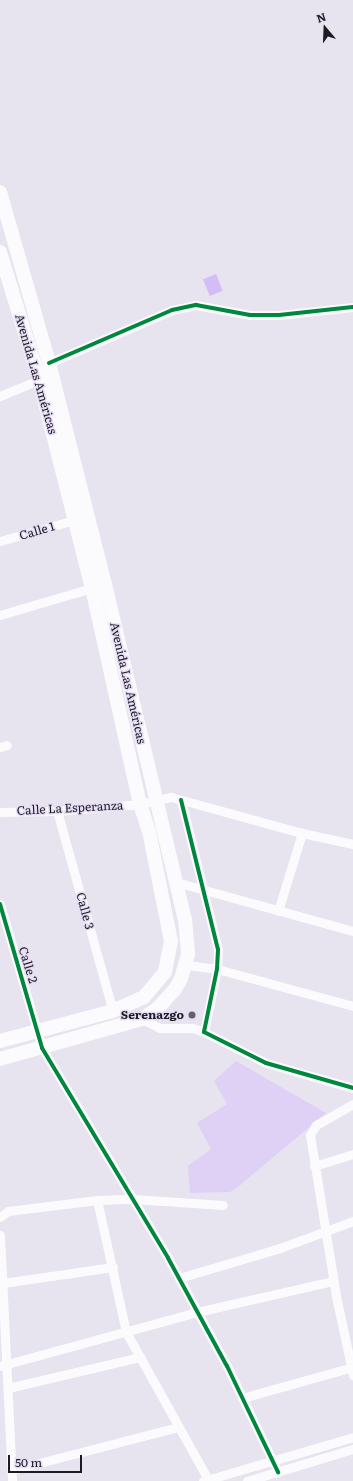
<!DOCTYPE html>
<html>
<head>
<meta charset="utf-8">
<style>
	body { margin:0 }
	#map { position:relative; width:353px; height:1481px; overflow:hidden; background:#e7e3ef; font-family:Literata,serif }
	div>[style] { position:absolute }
	.green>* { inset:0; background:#ded1f5 }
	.water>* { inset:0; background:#d4bcf7; transform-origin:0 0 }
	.minor>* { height:9px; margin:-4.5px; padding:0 4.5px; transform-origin:4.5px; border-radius:4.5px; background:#fbfbfd }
	.primary>* { height:14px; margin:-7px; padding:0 7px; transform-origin:7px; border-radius:7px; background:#fbfbfd }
	.cycleway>* { height:4px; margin:-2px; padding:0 2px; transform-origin:2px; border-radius:2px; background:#00873e }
	.dots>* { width:11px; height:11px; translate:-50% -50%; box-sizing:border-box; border:2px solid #e6def4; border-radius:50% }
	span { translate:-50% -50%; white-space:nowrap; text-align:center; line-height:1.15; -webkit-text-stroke:3px #e6def4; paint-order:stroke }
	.street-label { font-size:12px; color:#1d1a22 }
	.poi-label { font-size:12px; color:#1d1a22; font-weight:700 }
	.right { translate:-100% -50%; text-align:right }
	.north { position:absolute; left:305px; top:8px; width:40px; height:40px; -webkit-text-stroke:3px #e6def4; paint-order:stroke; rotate:341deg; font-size:11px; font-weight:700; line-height:16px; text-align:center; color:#1d1a22 }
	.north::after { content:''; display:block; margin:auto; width:14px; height:18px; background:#1d1a22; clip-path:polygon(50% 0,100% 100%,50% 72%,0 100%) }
	.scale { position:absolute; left:8px; top:1455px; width:74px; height:18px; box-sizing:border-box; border:2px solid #1d1a22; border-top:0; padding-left:5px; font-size:12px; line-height:14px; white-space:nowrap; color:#1d1a22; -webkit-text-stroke:3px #e6def4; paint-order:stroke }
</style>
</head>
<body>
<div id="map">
	<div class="green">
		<i style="clip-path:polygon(236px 1061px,326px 1113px,238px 1187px,230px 1192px,190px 1193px,188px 1166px,211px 1149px,197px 1123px,227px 1104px,214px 1081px)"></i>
	</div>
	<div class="water">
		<i style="left:216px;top:274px;width:18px;height:14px;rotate:68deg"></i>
	</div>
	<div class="minor">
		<i style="left:49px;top:363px;width:134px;rotate:-23.3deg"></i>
		<i style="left:172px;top:310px;width:25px;rotate:-12deg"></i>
		<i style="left:196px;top:305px;width:55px;rotate:10.5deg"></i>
		<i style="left:250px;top:315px;width:29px"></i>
		<i style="left:279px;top:315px;width:74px;rotate:-6.2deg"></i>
		<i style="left:0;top:396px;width:47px;rotate:-22.7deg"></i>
		<i style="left:0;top:541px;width:77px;rotate:-15.8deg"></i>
		<i style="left:0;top:615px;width:96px;rotate:-16.4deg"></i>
		<i style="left:0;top:747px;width:7px;rotate:-16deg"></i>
		<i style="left:181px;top:800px;width:154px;rotate:76.1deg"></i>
		<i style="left:218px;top:950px;width:19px;rotate:93deg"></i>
		<i style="left:217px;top:969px;width:64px;rotate:101.7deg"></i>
		<i style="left:204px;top:1032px;width:69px;rotate:26.6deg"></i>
		<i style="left:266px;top:1063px;width:91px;rotate:16deg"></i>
		<i style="left:57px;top:811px;width:208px;rotate:74.4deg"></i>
		<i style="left:0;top:812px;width:57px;rotate:-1deg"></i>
		<i style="left:57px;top:811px;width:83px;rotate:-4.8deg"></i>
		<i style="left:140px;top:804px;width:32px;rotate:-13deg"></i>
		<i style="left:171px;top:797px;width:136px;rotate:15.4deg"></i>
		<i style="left:302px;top:833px;width:52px;rotate:12.2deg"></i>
		<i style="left:176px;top:882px;width:184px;rotate:15.5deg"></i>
		<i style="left:0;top:904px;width:150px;rotate:73.7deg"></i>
		<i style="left:42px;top:1048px;width:245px;rotate:59deg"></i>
		<i style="left:168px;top:1258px;width:123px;rotate:61.4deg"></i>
		<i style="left:227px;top:1366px;width:118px;rotate:64.3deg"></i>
		<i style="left:278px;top:911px;width:82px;rotate:-72.9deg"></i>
		<i style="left:186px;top:965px;width:31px;rotate:7deg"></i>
		<i style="left:217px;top:969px;width:141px;rotate:15.2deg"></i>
		<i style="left:142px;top:1019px;width:20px;rotate:27deg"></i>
		<i style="left:160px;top:1028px;width:32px"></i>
		<i style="left:192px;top:1028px;width:13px;rotate:18deg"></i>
		<i style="left:353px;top:1104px;width:43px;rotate:150.4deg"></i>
		<i style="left:316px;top:1125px;width:12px;rotate:121deg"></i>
		<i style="left:310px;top:1135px;width:163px;rotate:80.8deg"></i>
		<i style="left:336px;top:1296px;width:81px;rotate:77.9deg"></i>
		<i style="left:314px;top:1166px;width:41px;rotate:-17.1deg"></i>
		<i style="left:97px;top:1200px;width:135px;rotate:77.6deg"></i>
		<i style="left:126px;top:1332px;width:171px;rotate:60.9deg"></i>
		<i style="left:0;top:1217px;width:10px;rotate:-37deg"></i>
		<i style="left:8px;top:1211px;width:90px;rotate:-7deg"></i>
		<i style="left:97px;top:1200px;width:36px;rotate:-2deg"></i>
		<i style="left:133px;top:1199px;width:90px;rotate:3.8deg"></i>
		<i style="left:0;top:1235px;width:246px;rotate:87.2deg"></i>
		<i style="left:179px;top:1278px;width:105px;rotate:-16.5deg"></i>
		<i style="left:280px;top:1248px;width:78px;rotate:-20.3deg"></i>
		<i style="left:3px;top:1283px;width:111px;rotate:-8.3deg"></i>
		<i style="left:0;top:1366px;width:204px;rotate:-15.3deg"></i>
		<i style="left:197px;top:1312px;width:140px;rotate:-12.8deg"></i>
		<i style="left:8px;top:1388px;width:136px;rotate:-13.2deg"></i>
		<i style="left:242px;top:1398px;width:115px;rotate:-15.6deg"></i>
		<i style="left:12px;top:1470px;width:171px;rotate:-14.5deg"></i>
		<i style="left:203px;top:1481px;width:156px;rotate:-16.3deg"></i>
		<i style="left:247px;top:1481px;width:111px;rotate:-16.8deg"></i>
	</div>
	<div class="primary">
		<i style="left:0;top:192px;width:178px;rotate:74deg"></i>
		<i style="left:49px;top:363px;width:241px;rotate:75.8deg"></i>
		<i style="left:108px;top:597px;width:331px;rotate:76.6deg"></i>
		<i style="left:185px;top:919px;width:35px;rotate:85deg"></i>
		<i style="left:188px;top:954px;width:26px;rotate:106deg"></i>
		<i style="left:181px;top:979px;width:12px;rotate:121deg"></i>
		<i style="left:175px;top:989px;width:25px;rotate:132deg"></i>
		<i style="left:158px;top:1008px;width:19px;rotate:145deg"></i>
		<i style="left:142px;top:1019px;width:148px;rotate:164.3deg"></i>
		<i style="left:0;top:252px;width:133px;rotate:72.9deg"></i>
		<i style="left:39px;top:379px;width:216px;rotate:75.8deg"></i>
		<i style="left:92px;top:588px;width:221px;rotate:77.5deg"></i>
		<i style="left:140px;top:804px;width:28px;rotate:72deg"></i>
		<i style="left:149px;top:831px;width:112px;rotate:78.7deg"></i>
		<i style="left:171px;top:941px;width:32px;rotate:101deg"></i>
		<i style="left:165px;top:972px;width:33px;rotate:130deg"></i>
		<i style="left:144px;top:997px;width:34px;rotate:156deg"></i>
		<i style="left:113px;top:1011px;width:117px;rotate:165.1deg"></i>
	</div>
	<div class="cycleway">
		<i style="left:49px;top:363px;width:134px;rotate:-23.3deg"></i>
		<i style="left:172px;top:310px;width:25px;rotate:-12deg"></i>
		<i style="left:196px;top:305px;width:55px;rotate:10.5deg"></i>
		<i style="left:250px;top:315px;width:29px"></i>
		<i style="left:279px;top:315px;width:74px;rotate:-6.2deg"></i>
		<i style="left:181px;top:800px;width:154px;rotate:76.1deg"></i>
		<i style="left:218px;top:950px;width:19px;rotate:93deg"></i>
		<i style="left:217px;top:969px;width:64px;rotate:101.7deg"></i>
		<i style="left:204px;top:1032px;width:69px;rotate:26.6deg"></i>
		<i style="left:266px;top:1063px;width:91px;rotate:16deg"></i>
		<i style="left:0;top:904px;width:150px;rotate:73.7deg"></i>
		<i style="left:42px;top:1048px;width:245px;rotate:59deg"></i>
		<i style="left:168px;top:1258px;width:123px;rotate:61.4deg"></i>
		<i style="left:227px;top:1366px;width:118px;rotate:64.3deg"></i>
	</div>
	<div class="dots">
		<i style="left:192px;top:1015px;background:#64606a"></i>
	</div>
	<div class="street-label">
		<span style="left:36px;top:374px;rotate:74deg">Avenida Las Américas</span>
		<span style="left:37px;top:531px;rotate:-16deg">Calle 1</span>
		<span style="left:128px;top:683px;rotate:77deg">Avenida Las Américas</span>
		<span style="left:70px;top:808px;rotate:-3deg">Calle La Esperanza</span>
		<span style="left:85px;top:911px;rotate:75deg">Calle 3</span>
		<span style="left:28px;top:965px;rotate:73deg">Calle 2</span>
	</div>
	<div class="poi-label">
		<span class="right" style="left:184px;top:1015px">Serenazgo</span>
	</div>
	<div class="north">N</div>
	<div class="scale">50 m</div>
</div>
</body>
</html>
